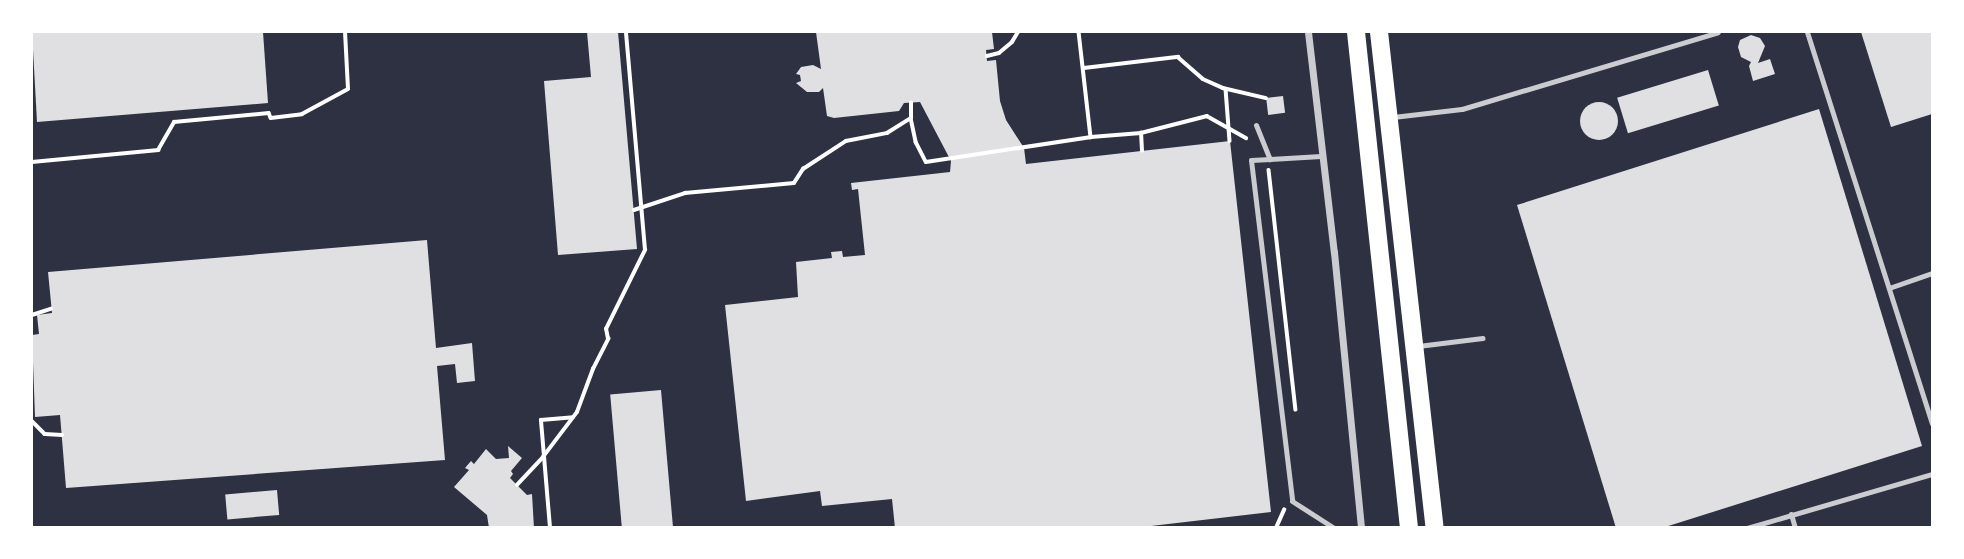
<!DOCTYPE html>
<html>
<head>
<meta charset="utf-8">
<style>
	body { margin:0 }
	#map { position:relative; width:1964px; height:559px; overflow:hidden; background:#2d3142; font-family:"Golos Text",sans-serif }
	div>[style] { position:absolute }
	.building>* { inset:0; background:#e0e0e3; transform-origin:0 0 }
	.round { border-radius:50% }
	.path>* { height:3.5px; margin:-1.75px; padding:0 1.75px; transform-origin:1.75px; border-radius:1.75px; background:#fff }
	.service>* { height:5px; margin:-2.5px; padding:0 2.5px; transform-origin:2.5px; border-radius:2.5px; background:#caccd0 }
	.minor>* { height:7px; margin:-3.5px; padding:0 3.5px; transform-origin:3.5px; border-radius:3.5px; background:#caccd0 }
	.primary>* { height:18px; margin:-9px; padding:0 9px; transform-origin:9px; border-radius:9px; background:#fff }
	span { translate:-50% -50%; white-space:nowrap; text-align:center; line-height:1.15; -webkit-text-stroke:5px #fff; paint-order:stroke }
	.frame { position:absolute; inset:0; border:33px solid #fff; pointer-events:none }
</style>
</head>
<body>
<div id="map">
	<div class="building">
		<i style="clip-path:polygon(32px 32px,263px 32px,268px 103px,37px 122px)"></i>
		<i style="clip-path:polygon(587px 32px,618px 32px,637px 249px,558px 255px,544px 81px,591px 77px)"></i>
		<i style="clip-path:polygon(816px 32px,992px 32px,994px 49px,986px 50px,987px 61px,996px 60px,1000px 101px,1006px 120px,1024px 148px,1026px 164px,1230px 141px,1271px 512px,1134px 528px,895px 528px,892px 499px,822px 506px,820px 491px,746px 501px,725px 305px,798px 297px,796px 262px,832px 258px,831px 252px,842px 251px,843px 257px,865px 255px,858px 189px,852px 190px,851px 183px,950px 172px,951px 161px,920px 102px,904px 103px,899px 111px,834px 118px,827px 116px,823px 88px,819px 92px,807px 92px,796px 83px,801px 81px,800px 75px,796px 74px,801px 67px,813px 65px,821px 69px)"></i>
		<i style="clip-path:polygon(1861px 32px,1932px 32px,1932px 114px,1891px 127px)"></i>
		<i style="clip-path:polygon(1751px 35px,1760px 38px,1765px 46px,1758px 63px,1770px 59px,1775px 74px,1753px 81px,1749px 66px,1751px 62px,1741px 57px,1738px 47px,1740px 40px)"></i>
		<i style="left:1708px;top:70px;width:37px;height:95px;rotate:73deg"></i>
		<i style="left:1283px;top:96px;width:17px;height:17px;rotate:83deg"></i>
		<i class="round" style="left:1580px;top:102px;width:38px;height:38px"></i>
		<i style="clip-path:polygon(1819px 109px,1922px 446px,1662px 528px,1616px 528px,1517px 205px)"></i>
		<i style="clip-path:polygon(427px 240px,436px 348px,472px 343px,475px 381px,457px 383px,455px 364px,437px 366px,445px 460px,66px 488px,60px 415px,35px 417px,32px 335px,39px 334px,37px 315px,52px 313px,48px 272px)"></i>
		<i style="left:661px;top:390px;width:139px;height:51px;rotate:85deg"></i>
		<i style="clip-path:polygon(508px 446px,522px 458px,511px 471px,513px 474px,510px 478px,527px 495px,532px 494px,534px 528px,489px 528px,487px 515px,454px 487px,469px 470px,465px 468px,471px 461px,474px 464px,486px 449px,496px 459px,509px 458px)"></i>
		<i style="left:277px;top:490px;width:25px;height:52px;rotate:85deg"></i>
	</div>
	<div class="path">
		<i style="left:1079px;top:32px;width:106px;rotate:83.5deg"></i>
		<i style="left:987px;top:56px;width:12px;rotate:-14deg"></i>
		<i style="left:999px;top:53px;width:17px;rotate:-40deg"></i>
		<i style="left:1012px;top:42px;width:12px;rotate:-59deg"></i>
		<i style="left:1084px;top:68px;width:95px;rotate:-6.7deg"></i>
		<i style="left:1178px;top:57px;width:33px;rotate:41deg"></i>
		<i style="left:1203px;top:79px;width:22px;rotate:24deg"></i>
		<i style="left:1223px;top:88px;width:44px;rotate:13.1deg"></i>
		<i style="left:1226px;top:89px;width:52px;rotate:85.6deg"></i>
		<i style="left:911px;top:118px;width:25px;rotate:78deg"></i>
		<i style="left:916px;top:142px;width:22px;rotate:63deg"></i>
		<i style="left:926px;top:162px;width:167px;rotate:-8.6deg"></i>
		<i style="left:1091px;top:137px;width:50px;rotate:-4.6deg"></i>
		<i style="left:1142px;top:151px;width:18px;rotate:-93deg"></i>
		<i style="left:1141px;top:133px;width:68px;rotate:-14.4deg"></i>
		<i style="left:1207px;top:116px;width:45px;rotate:29.4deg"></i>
		<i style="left:32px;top:162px;width:127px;rotate:-5.4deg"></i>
		<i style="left:158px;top:150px;width:32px;rotate:-60deg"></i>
		<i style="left:174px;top:122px;width:95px;rotate:-5.4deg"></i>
		<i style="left:269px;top:113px;width:5px;rotate:68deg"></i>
		<i style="left:271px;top:118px;width:31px;rotate:-7deg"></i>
		<i style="left:302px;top:114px;width:52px;rotate:-28.5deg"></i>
		<i style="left:348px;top:89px;width:57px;rotate:-93deg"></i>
		<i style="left:1269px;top:170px;width:241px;rotate:83.6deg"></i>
		<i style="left:634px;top:210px;width:54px;rotate:-18.4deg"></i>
		<i style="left:685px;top:193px;width:109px;rotate:-5.2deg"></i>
		<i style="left:794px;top:183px;width:17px;rotate:-57deg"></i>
		<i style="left:803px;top:169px;width:51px;rotate:-33.1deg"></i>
		<i style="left:846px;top:141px;width:42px;rotate:-11deg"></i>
		<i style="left:887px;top:133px;width:28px;rotate:-32deg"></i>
		<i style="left:911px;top:118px;width:15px;rotate:-90deg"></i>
		<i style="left:32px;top:315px;width:20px;rotate:-18deg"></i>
		<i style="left:32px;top:421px;width:18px;rotate:45deg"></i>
		<i style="left:45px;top:434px;width:17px;rotate:3deg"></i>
		<i style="left:517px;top:485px;width:38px;rotate:-47deg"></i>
		<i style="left:543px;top:457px;width:56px;rotate:-52.9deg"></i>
		<i style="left:577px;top:412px;width:46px;rotate:-69.6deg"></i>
		<i style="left:593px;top:369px;width:34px;rotate:-63deg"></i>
		<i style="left:608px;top:339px;width:10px;rotate:-101deg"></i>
		<i style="left:606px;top:329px;width:88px;rotate:-63.7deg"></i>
		<i style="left:645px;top:250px;width:219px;rotate:-95deg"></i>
		<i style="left:550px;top:528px;width:108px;rotate:-94.8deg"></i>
		<i style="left:541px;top:420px;width:32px;rotate:-5deg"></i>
		<i style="left:1276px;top:528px;width:20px;rotate:-66deg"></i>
	</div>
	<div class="service">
		<i style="left:1807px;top:32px;width:411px;rotate:72.3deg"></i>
		<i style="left:1393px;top:117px;width:69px;rotate:-6.6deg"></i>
		<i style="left:1462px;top:109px;width:267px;rotate:-16.7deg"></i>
		<i style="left:1256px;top:125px;width:37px;rotate:68deg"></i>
		<i style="left:1270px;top:159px;width:51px;rotate:-3.4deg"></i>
		<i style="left:1270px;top:159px;width:19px;rotate:177deg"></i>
		<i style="left:1251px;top:160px;width:343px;rotate:83.1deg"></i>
		<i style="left:1292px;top:501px;width:50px;rotate:32.7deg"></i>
		<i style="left:1889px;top:288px;width:46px;rotate:-19.2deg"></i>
		<i style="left:1418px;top:346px;width:65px;rotate:-7deg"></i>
		<i style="left:1791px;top:514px;width:15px;rotate:74deg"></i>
		<i style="left:1747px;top:528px;width:193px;rotate:-16.3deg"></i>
	</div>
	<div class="minor">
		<i style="left:1308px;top:32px;width:222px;rotate:83.3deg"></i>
		<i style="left:1334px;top:252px;width:277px;rotate:84.4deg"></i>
	</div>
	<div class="primary">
		<i style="left:1356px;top:32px;width:499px;rotate:83.9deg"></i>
		<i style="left:1379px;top:32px;width:499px;rotate:83.6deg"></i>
	</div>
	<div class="frame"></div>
</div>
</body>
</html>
